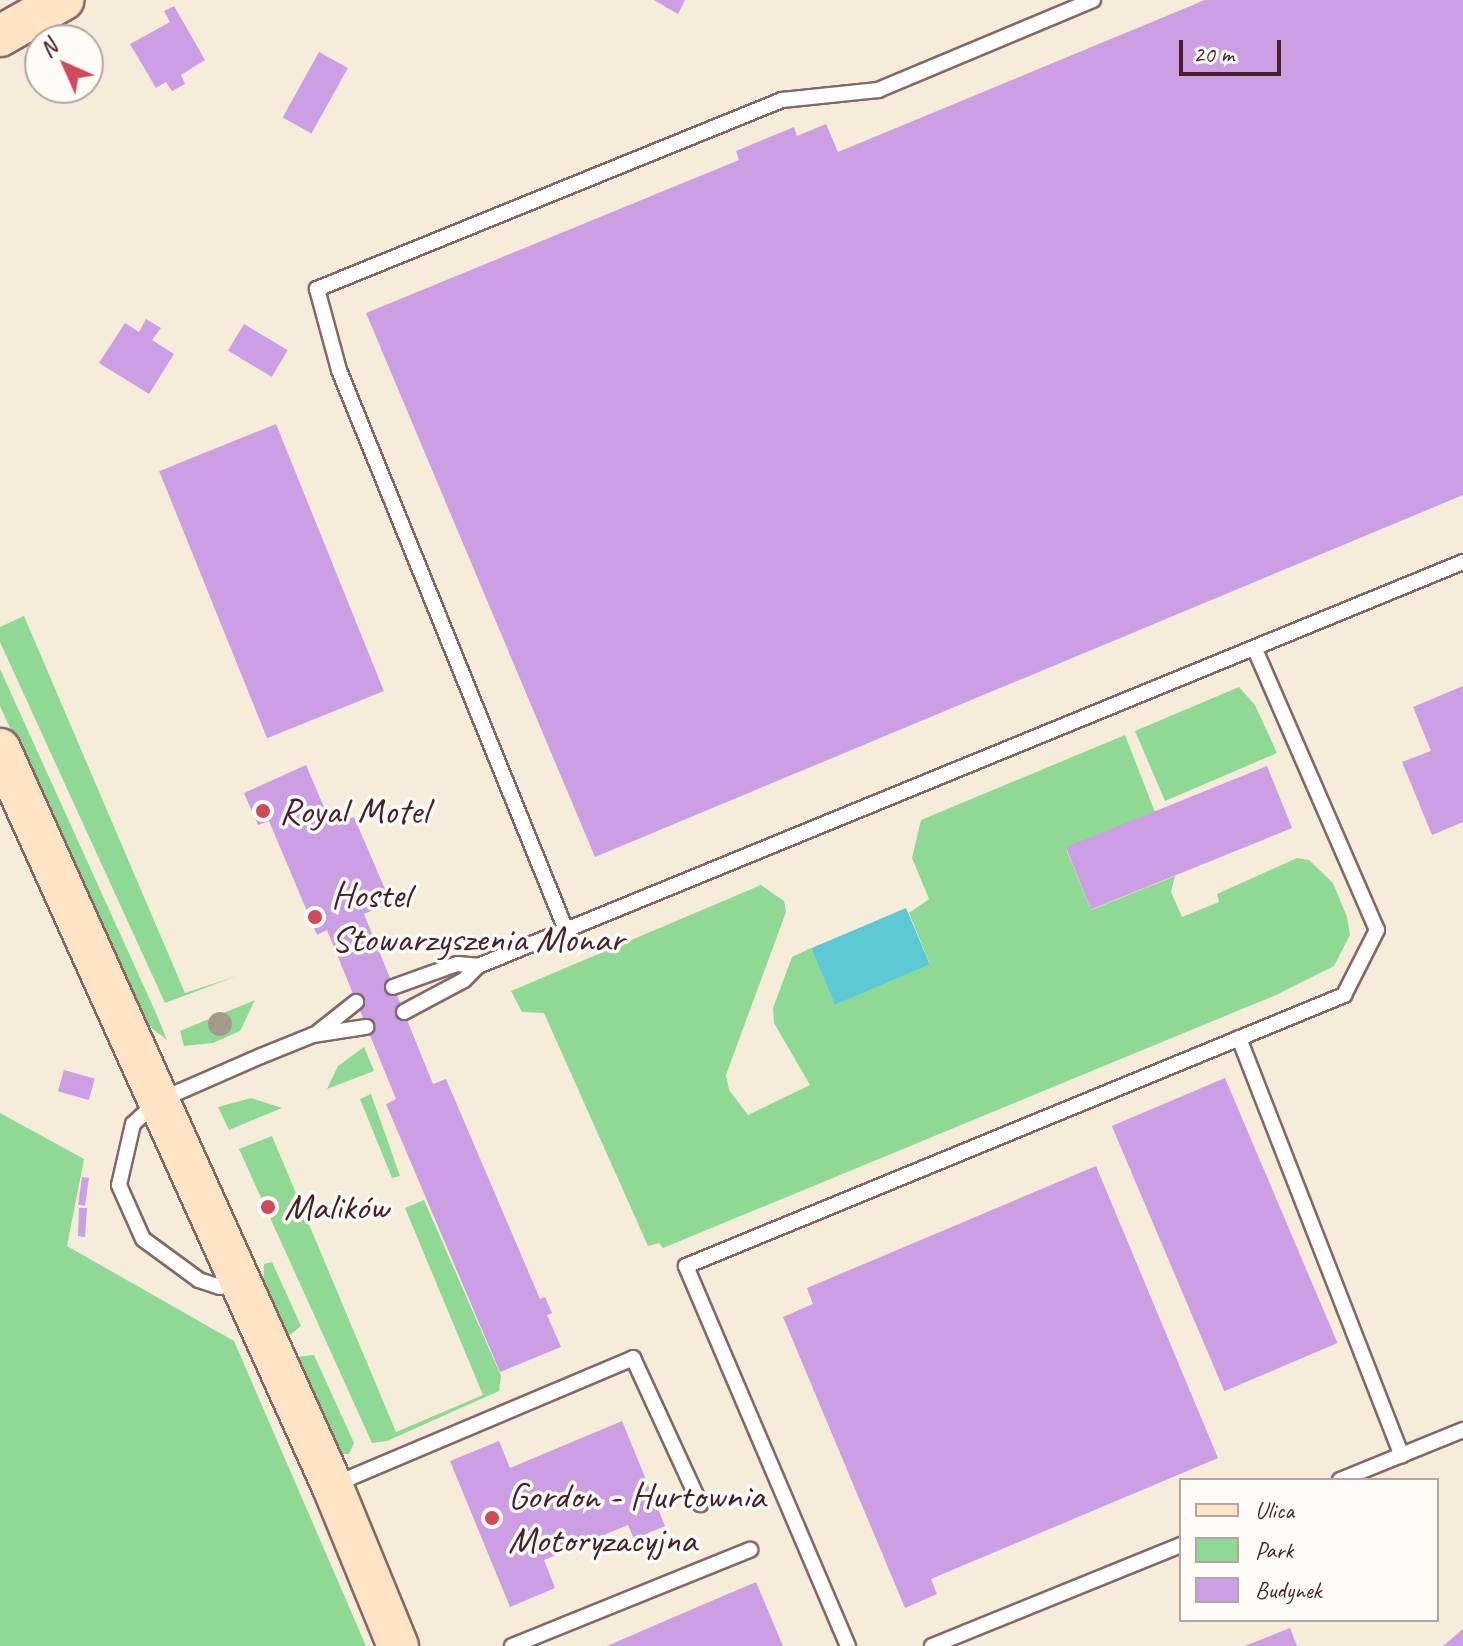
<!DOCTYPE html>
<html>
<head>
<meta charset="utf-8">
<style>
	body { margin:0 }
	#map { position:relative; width:1463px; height:1646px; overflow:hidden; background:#f5edd9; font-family:Caveat,sans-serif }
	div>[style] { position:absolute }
	.green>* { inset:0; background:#8fd994 }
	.water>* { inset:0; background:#5dc9d5; transform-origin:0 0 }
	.building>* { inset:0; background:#cc9ee4; transform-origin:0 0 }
	.roads { filter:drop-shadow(2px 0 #866768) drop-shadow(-2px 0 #866768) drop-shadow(0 2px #866768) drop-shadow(0 -2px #866768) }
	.lane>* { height:14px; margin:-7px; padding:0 7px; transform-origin:7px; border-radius:7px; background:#fff }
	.secondary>* { height:40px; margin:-20px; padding:0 20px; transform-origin:20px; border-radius:20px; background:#ffe4c6 }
	.trees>* { width:24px; height:24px; margin:-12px; border-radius:50%; background:#a29a8a }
	.dots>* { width:22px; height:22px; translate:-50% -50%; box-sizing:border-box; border:4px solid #fdfcf7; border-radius:50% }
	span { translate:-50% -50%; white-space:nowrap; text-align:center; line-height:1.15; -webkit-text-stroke:7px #fdfcf7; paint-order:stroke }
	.poi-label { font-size:38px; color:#4a1f2b }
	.left { translate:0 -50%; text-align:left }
	.legend { position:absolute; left:1179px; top:1478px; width:260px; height:144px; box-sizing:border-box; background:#fdfcf7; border:2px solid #b5a4a5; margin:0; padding:10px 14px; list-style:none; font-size:24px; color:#4a1f2b }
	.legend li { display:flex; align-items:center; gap:16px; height:40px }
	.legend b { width:40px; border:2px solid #b5a4a5 }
	.north { position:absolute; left:24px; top:24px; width:80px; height:80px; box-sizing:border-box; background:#fdfcf7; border:2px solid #b5a4a5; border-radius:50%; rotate:315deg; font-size:22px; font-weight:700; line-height:32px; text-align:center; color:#4a1f2b }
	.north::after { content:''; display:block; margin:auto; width:28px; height:36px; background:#d1495b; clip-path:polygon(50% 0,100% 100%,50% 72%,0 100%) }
	.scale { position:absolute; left:1179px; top:40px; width:102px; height:36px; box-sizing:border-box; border:4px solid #4a1f2b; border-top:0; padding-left:10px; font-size:24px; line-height:28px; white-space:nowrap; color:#4a1f2b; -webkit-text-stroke:6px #fdfcf7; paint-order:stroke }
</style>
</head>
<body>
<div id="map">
	<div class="green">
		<i style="clip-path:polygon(24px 616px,185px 993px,237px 976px,165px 1003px,0 642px,0 627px)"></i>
		<i style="clip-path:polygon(0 669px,156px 1013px,167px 1040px,145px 1023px,0 706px)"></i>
		<i style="clip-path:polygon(1239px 687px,1255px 705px,1277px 753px,1165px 801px,1135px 731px)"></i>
		<i style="clip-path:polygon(1125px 735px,1155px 812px,1066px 849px,1091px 910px,1175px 876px,1171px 892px,1182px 917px,1219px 902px,1217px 894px,1297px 858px,1309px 860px,1333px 883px,1347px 917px,1350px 935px,1334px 966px,1276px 995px,663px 1248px,659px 1243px,648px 1246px,544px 1013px,522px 1012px,511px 991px,761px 885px,784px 901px,786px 912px,726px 1075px,729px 1090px,748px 1115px,810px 1085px,774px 1023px,773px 1008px,792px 957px,811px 948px,835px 1003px,930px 964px,909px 913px,929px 899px,912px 858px,921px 820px)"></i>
		<i style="clip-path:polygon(255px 1000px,240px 1031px,213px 1043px,184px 1046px,180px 1031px)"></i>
		<i style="clip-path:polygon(364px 1047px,374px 1071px,327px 1089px,338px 1066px)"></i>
		<i style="clip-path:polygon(371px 1094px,400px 1176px,392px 1178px,360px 1099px)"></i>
		<i style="clip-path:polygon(251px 1098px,282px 1108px,229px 1130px,218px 1107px)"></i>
		<i style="clip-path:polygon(0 1113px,84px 1159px,67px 1246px,234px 1341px,366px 1646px,0 1646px)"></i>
		<i style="clip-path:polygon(272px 1136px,396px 1432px,483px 1395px,405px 1208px,417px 1203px,424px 1200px,501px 1376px,499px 1391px,387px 1441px,372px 1443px,239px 1149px)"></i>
		<i style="clip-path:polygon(272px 1262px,301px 1326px,286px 1338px,263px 1287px,264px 1264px)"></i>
		<i style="clip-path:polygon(314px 1355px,354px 1443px,349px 1454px,338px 1454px,294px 1357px)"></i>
	</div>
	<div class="water">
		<i style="left:906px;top:908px;width:61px;height:103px;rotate:67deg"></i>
	</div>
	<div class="building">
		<i style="clip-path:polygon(654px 0,685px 0,678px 14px)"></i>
		<i style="clip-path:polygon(1205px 0,1463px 0,1463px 495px,595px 857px,366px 313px,739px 160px,736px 151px,794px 127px,797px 136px,826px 124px,838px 152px)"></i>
		<i style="clip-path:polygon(174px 6px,205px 60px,181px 75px,185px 84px,172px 91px,166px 82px,156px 88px,130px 44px,170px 22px,164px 11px)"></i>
		<i style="left:319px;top:52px;width:33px;height:75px;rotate:29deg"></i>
		<i style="clip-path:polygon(146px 319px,161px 328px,152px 340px,174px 354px,149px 394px,99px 363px,125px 323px,139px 332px)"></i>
		<i style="left:244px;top:324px;width:51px;height:31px;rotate:31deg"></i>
		<i style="left:276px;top:424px;width:288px;height:126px;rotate:68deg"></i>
		<i style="clip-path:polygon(1463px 686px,1463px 822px,1432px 835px,1402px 762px,1431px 751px,1413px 707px)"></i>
		<i style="clip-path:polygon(306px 765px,332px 826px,354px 817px,391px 903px,364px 914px,433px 1084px,446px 1079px,540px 1299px,545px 1297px,552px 1313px,547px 1315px,561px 1347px,500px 1372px,386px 1104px,396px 1099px,327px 930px,317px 935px,269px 821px,258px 825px,244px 793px)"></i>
		<i style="left:1267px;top:766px;width:67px;height:217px;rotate:68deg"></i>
		<i style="left:64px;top:1070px;width:32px;height:22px;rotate:16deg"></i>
		<i style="left:1225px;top:1078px;width:288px;height:123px;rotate:67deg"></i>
		<i style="clip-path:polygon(1096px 1166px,1218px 1458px,931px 1579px,937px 1594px,905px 1608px,783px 1317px,813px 1304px,807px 1288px)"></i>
		<i style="left:82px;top:1177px;width:7px;height:28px;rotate:8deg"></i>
		<i style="clip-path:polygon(79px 1208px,87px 1208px,85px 1237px,78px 1236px)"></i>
		<i style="clip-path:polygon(622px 1421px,665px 1526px,634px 1539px,628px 1525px,544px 1560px,555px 1588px,510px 1607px,450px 1461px,499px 1441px,510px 1468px)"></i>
		<i style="clip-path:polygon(756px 1582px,783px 1646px,607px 1646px,674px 1617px)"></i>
		<i style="clip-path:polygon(1290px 1628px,1297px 1646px,1245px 1646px)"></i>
		<i style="clip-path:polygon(1463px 1629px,1463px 1646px,1443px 1646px)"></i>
	</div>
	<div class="roads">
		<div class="lane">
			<i style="left:566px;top:930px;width:604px;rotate:-112.07deg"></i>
			<i style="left:339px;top:370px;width:84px;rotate:-105.2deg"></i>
			<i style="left:317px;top:289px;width:502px;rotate:-22.12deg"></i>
			<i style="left:782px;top:100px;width:97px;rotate:-5.9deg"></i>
			<i style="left:878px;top:90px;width:233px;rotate:-22.7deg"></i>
			<i style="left:393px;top:987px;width:68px;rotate:-19.8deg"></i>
			<i style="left:457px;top:964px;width:21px;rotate:5deg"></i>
			<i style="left:404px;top:1012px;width:68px;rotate:-28.1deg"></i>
			<i style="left:464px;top:980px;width:20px;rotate:-45deg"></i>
			<i style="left:478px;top:966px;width:1065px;rotate:-22.3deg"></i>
			<i style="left:317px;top:1033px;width:50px;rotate:-38.5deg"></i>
			<i style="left:1239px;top:1038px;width:448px;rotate:68.7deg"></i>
			<i style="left:236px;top:1283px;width:16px;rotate:166deg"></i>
			<i style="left:220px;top:1287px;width:22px;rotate:-162deg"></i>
			<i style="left:199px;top:1280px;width:69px;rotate:-143.8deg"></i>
			<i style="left:143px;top:1239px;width:59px;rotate:-114deg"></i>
			<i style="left:119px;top:1185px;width:63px;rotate:-77.1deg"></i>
			<i style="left:133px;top:1124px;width:34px;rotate:-43deg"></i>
			<i style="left:158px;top:1101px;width:112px;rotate:-23.6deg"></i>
			<i style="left:261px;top:1056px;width:56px;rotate:-22deg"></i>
			<i style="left:313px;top:1035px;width:54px;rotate:-8.6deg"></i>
			<i style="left:1340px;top:1480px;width:133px;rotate:-22.1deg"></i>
			<i style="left:333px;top:1485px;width:326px;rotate:-22.9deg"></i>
			<i style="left:633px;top:1358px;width:161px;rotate:65.3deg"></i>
			<i style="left:512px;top:1646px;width:257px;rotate:-22deg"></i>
			<i style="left:848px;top:1646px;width:413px;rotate:-113.1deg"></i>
			<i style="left:686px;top:1266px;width:712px;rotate:-22.38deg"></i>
			<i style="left:1344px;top:995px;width:73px;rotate:-63.1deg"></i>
			<i style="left:1377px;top:930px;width:306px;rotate:-113.5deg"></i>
			<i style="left:932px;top:1646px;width:269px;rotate:-22.1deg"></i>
		</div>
		<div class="secondary">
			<i style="left:0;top:36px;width:73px;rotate:-29.7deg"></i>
			<i style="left:0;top:749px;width:807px;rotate:65.72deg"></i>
			<i style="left:332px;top:1485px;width:174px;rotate:67.7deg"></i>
		</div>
	</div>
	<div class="trees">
		<i style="left:220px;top:1024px"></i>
	</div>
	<div class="dots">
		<i style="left:263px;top:811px;background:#d1495b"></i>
		<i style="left:315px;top:917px;background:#d1495b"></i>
		<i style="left:268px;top:1207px;background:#d1495b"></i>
		<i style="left:492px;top:1518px;background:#d1495b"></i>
	</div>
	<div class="poi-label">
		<span class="left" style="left:279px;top:811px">Royal Motel</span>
		<span class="left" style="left:331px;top:917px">Hostel<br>Stowarzyszenia Monar</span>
		<span class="left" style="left:284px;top:1207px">Malików</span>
		<span class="left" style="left:508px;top:1518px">Gordon - Hurtownia<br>Motoryzacyjna</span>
	</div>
	<ul class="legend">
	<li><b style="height:10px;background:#ffe4c6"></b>Ulica</li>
	<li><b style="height:22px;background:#8fd994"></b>Park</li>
	<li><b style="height:22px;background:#cc9ee4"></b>Budynek</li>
	</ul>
	<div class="north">N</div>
	<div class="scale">20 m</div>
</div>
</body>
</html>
